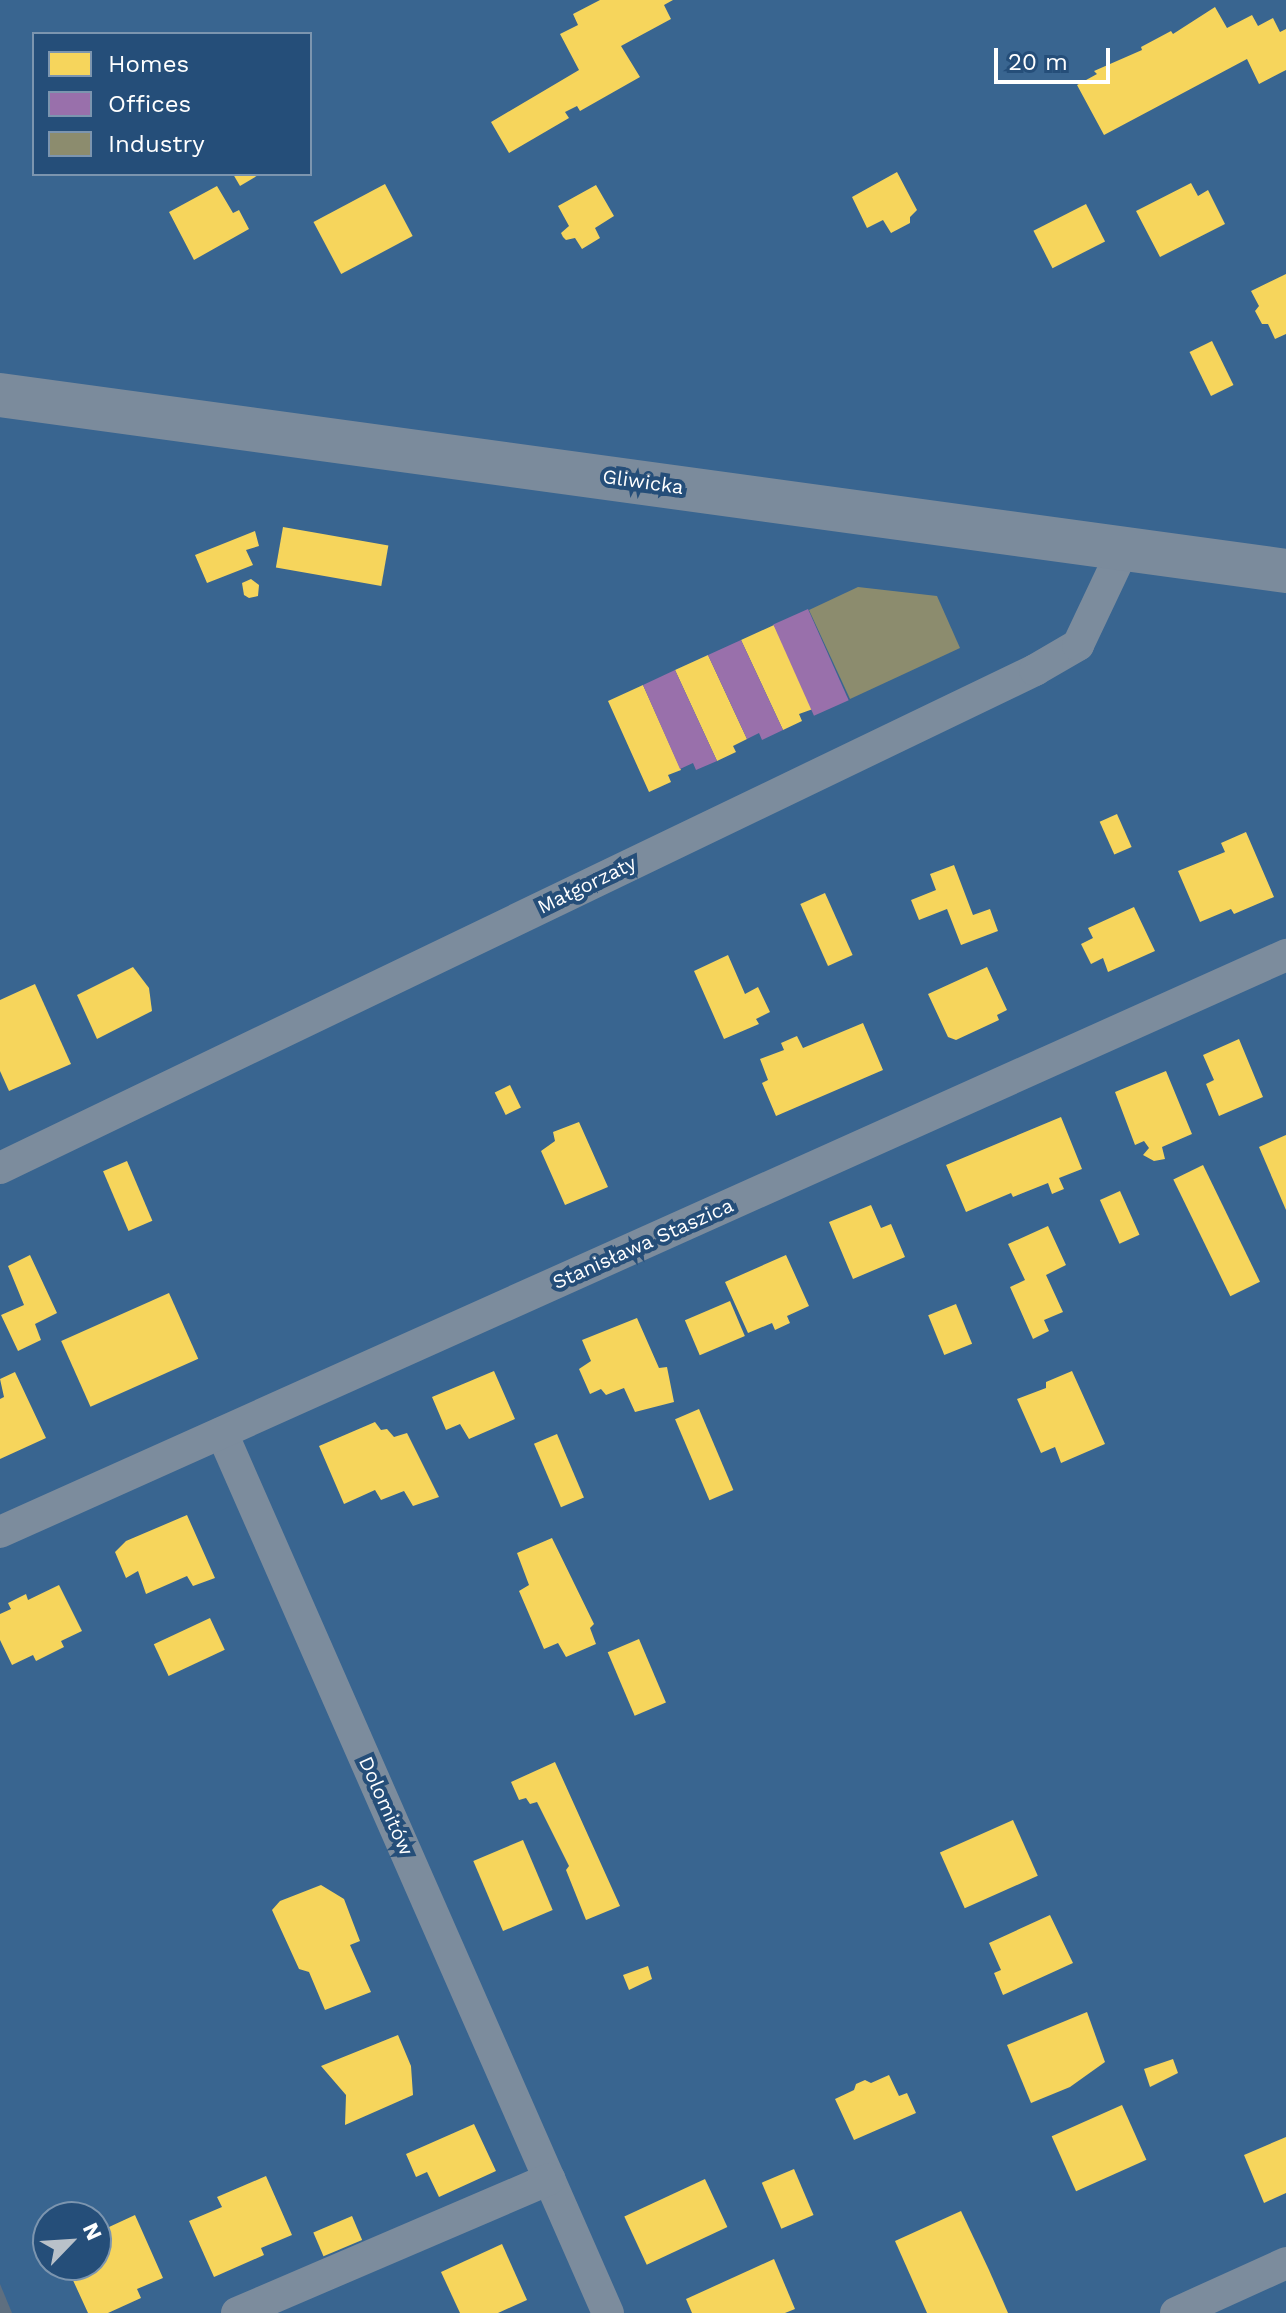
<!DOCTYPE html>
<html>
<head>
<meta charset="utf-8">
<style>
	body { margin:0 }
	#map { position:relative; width:1286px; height:2313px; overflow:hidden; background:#384f66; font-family:"Work Sans",sans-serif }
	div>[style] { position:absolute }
	.green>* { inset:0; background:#396590 }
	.homes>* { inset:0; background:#f6d55c; transform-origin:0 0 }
	.offices>* { inset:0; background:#9970ab; transform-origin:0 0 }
	.industry>* { inset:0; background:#8c8c6e }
	.building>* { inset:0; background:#5e6f80 }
	.street>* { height:32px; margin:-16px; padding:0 16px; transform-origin:16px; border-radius:16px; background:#7c8c9d }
	.primary>* { height:44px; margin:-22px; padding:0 22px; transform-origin:22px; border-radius:22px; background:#7b8b9c }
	span { translate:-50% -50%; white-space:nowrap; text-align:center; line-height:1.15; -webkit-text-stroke:8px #254e79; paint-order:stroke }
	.street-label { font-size:20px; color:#fff }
	.legend { position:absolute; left:32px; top:32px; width:280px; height:144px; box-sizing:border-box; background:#254e79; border:2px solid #7c95af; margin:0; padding:10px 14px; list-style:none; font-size:24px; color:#fff }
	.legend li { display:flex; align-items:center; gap:16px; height:40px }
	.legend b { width:40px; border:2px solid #7c95af }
	.north { position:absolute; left:32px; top:2201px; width:80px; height:80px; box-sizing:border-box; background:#254e79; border:2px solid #7c95af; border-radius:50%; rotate:65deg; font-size:22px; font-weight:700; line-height:32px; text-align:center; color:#fff }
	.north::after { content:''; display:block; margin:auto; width:28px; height:36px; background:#b9c1c9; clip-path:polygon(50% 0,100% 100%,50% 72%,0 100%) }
	.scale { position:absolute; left:994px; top:48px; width:116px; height:36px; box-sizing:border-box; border:4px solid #fff; border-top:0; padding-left:10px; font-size:24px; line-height:28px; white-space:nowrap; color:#fff; -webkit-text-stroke:6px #254e79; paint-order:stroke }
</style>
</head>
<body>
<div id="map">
	<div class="green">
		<i style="clip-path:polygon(evenodd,0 0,1286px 0,1286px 2313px,0 2313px,0 0,34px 34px,310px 34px,310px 174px,34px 174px,34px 34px,0 0,48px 2217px,96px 2217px,96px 2265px,48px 2265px,48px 2217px)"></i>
	</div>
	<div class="homes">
		<i style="clip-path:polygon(600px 0,673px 0,664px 5px,671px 19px,621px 46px,640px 77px,580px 111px,577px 106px,565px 112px,569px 118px,509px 153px,491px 122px,579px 70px,560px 34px,578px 25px,573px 14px)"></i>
		<i style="clip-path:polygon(1215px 7px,1227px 28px,1252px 15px,1258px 26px,1273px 18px,1280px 32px,1286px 29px,1286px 70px,1259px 84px,1247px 59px,1104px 135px,1077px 85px,1097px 74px,1094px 71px,1142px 50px,1141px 47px,1171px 31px,1173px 34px)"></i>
		<i style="clip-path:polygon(897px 172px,917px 210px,910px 217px,910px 223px,891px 233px,883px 220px,867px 228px,852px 197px)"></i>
		<i style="clip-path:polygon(233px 174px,260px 174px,240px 186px)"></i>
		<i style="clip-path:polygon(1191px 183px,1198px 196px,1208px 190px,1225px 224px,1160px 257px,1136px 211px)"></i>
		<i style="left:385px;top:184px;width:59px;height:81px;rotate:62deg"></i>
		<i style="clip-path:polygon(596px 185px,614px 216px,595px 228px,600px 238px,582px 249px,575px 238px,566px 240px,563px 237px,561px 233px,569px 226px,558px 206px)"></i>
		<i style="clip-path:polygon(217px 186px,233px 213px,239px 210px,249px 229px,194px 260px,169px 212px)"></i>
		<i style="left:1086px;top:204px;width:42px;height:59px;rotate:63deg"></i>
		<i style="clip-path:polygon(1286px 274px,1286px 334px,1275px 339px,1268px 324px,1262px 324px,1255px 311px,1259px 306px,1251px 291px)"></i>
		<i style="left:1212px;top:341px;width:49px;height:25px;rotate:64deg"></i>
		<i style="left:283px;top:527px;width:107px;height:41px;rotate:10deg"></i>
		<i style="clip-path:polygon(255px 531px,259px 546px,246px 550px,253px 565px,207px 583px,195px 555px)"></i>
		<i style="clip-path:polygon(251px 579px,259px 585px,258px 596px,249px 598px,244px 595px,242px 583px)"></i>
		<i style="clip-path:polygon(774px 625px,813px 709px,799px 714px,802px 721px,783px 730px,741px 640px)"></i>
		<i style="clip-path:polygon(708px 655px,747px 739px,733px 746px,736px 752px,717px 761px,675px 670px)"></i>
		<i style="clip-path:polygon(643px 685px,681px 770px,668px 775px,671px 782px,649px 792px,608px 701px)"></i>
		<i style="left:1117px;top:814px;width:36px;height:19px;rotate:66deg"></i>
		<i style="clip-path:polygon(1246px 832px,1274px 897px,1234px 914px,1231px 909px,1200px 922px,1178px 871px,1225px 852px,1221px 843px)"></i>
		<i style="clip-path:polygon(954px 865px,973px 915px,990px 909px,998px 931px,961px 945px,947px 909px,919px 920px,911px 900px,936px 890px,930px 874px)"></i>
		<i style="left:825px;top:893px;width:68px;height:27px;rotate:66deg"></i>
		<i style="clip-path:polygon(1134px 907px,1155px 951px,1108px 972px,1103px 958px,1091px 964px,1081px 944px,1093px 938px,1088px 928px)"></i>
		<i style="clip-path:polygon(728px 955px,745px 994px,758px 987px,770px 1012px,756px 1019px,759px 1024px,724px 1039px,694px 971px)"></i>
		<i style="clip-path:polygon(133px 967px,149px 988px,152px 1011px,97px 1039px,77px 995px)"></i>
		<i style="clip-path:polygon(987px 967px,1007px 1010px,997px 1015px,999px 1020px,956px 1040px,948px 1037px,928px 994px)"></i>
		<i style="clip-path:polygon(35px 984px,71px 1064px,9px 1091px,0 1071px,0 1000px)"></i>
		<i style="clip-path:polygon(863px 1023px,883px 1070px,776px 1116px,762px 1083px,768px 1080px,760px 1059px,784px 1050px,781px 1043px,797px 1036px,803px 1048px)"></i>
		<i style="clip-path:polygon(1239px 1039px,1263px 1097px,1219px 1116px,1206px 1084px,1214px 1080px,1203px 1055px)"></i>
		<i style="clip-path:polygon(1166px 1071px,1192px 1134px,1162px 1147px,1165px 1159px,1154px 1161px,1143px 1155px,1149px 1148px,1144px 1141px,1135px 1145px,1115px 1092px)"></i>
		<i style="left:510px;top:1085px;width:25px;height:17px;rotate:64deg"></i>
		<i style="clip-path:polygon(1061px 1117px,1082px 1169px,1059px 1178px,1064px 1189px,1052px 1194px,1048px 1183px,1013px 1197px,1011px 1193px,966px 1212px,946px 1165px)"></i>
		<i style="clip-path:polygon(579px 1122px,608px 1187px,565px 1205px,541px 1151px,555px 1141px,553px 1132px)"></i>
		<i style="clip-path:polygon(1286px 1135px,1286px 1210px,1259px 1147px)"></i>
		<i style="left:127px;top:1161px;width:65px;height:26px;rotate:67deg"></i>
		<i style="left:1203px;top:1165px;width:130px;height:33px;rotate:64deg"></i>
		<i style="left:1120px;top:1191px;width:48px;height:22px;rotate:66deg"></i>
		<i style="clip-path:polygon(871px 1205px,881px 1228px,891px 1224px,905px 1257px,853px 1279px,829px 1222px)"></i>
		<i style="clip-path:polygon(1048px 1226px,1066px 1265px,1046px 1275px,1063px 1312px,1044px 1320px,1049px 1331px,1033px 1339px,1010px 1287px,1025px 1280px,1008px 1244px)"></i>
		<i style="clip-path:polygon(30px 1255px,57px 1313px,35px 1324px,41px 1340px,18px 1351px,1px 1315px,24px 1305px,8px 1266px)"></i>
		<i style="clip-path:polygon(786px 1255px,809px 1306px,787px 1316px,790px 1323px,775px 1330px,772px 1323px,748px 1333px,725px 1282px)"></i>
		<i style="left:169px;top:1293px;width:72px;height:118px;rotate:66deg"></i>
		<i style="left:730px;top:1301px;width:38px;height:49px;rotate:67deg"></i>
		<i style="left:956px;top:1304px;width:43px;height:30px;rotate:68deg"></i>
		<i style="clip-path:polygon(637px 1318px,659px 1368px,667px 1367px,674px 1402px,635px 1412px,624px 1388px,606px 1395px,601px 1389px,590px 1394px,579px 1369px,591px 1361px,582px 1340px)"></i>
		<i style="clip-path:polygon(494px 1371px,515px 1419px,469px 1439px,460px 1424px,446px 1430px,432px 1397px)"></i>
		<i style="clip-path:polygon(1072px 1371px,1105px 1444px,1061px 1463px,1055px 1447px,1041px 1453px,1017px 1399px,1046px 1388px,1046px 1382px)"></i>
		<i style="clip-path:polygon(15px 1372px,46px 1438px,0 1459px,0 1399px,4px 1397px,0 1379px)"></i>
		<i style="left:699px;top:1409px;width:88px;height:26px;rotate:67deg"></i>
		<i style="clip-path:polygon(375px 1422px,381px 1430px,387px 1429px,394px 1437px,407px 1433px,439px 1497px,413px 1506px,404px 1491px,381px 1500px,375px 1490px,344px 1504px,319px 1446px)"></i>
		<i style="left:557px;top:1434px;width:69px;height:25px;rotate:67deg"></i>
		<i style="clip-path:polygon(187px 1515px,215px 1578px,193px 1586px,187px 1576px,146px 1594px,138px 1571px,126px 1578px,115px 1552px,126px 1541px)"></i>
		<i style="clip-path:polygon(552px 1538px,594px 1624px,590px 1628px,596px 1644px,566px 1657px,558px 1643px,544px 1649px,519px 1591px,529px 1585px,517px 1553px)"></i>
		<i style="clip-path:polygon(59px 1585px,82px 1631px,61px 1641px,64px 1647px,36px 1661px,33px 1655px,12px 1665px,0 1640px,0 1614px,11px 1609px,8px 1603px,26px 1594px,28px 1600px)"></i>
		<i style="left:210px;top:1618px;width:35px;height:62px;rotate:65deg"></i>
		<i style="left:639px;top:1639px;width:69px;height:34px;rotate:67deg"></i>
		<i style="clip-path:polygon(555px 1762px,620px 1906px,586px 1920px,566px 1870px,569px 1866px,537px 1802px,530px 1804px,526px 1798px,519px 1800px,511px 1782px)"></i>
		<i style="left:1013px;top:1820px;width:61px;height:80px;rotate:66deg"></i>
		<i style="left:523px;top:1840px;width:76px;height:54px;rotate:67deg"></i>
		<i style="clip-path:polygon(321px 1885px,344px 1899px,360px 1941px,350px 1945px,371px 1992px,325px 2010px,309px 1972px,299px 1969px,272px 1910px,280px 1901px)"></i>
		<i style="clip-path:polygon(1050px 1915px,1073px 1963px,1003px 1995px,994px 1973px,1001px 1970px,989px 1943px)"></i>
		<i style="clip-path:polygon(648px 1966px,652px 1979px,629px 1990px,623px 1975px)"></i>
		<i style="clip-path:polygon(1087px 2012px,1105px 2062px,1070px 2087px,1031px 2103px,1007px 2045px)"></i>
		<i style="clip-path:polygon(398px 2035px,411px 2066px,413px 2095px,345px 2125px,346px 2095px,321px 2066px)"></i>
		<i style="clip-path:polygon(1173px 2059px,1178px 2073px,1150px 2087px,1144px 2069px)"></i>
		<i style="clip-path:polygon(889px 2075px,899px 2096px,907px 2093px,916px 2113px,854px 2140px,835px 2099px,854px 2090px,856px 2084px,865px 2080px,871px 2083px)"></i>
		<i style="left:1122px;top:2105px;width:60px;height:77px;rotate:66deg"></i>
		<i style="clip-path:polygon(474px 2124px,496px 2171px,439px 2197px,427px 2172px,416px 2177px,406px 2154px)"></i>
		<i style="clip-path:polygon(1286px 2137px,1286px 2193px,1264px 2203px,1244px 2155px)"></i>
		<i style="left:794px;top:2169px;width:50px;height:35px;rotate:67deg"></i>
		<i style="clip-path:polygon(266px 2176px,292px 2235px,261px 2248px,264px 2255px,214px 2277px,189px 2221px,222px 2207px,217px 2197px)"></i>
		<i style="left:705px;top:2179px;width:53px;height:89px;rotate:65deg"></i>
		<i style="clip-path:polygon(961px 2211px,989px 2270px,1008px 2313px,927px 2313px,895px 2241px)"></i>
		<i style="clip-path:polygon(135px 2215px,163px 2278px,137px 2289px,141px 2298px,108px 2313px,88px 2313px,66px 2265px,96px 2265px,96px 2233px)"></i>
		<i style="left:352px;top:2216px;width:26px;height:42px;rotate:67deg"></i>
		<i style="clip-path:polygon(502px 2244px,527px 2300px,498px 2313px,460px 2313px,441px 2272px)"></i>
		<i style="clip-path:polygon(774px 2259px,795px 2309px,785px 2313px,692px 2313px,686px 2299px)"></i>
	</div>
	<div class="offices">
		<i style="left:808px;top:609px;width:100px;height:38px;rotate:66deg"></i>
		<i style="clip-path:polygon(741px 640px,783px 730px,762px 740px,759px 733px,747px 739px,708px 655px)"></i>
		<i style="clip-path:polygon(675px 670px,717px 761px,696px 770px,693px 763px,680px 769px,643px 685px)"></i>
	</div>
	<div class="industry">
		<i style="clip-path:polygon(858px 587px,937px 596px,960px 648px,850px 699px,809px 610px)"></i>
	</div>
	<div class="building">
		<i style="clip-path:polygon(0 2284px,12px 2313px,0 2313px)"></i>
	</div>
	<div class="street">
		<i style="left:0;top:1168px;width:1149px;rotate:-25.69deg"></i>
		<i style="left:1035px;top:670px;width:50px;rotate:-30.2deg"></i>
		<i style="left:1078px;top:645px;width:105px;rotate:-64.7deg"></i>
		<i style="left:222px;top:1433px;width:961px;rotate:66.32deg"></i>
		<i style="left:0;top:1532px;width:1410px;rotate:-24.16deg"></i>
		<i style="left:237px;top:2313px;width:340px;rotate:-23.2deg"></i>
		<i style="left:1176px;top:2313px;width:121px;rotate:-24.4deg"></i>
	</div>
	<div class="primary">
		<i style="left:0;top:395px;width:1298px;rotate:7.79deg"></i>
	</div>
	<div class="street-label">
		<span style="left:643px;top:482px;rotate:8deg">Gliwicka</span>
		<span style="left:587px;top:885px;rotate:-26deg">Małgorzaty</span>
		<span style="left:643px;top:1244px;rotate:-24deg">Stanisława Staszica</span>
		<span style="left:386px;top:1806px;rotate:66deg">Dolomitów</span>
	</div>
	<ul class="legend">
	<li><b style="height:22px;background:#f6d55c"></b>Homes</li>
	<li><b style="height:22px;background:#9970ab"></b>Offices</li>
	<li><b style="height:22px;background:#8c8c6e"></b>Industry</li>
	</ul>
	<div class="north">N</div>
	<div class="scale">20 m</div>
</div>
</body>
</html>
